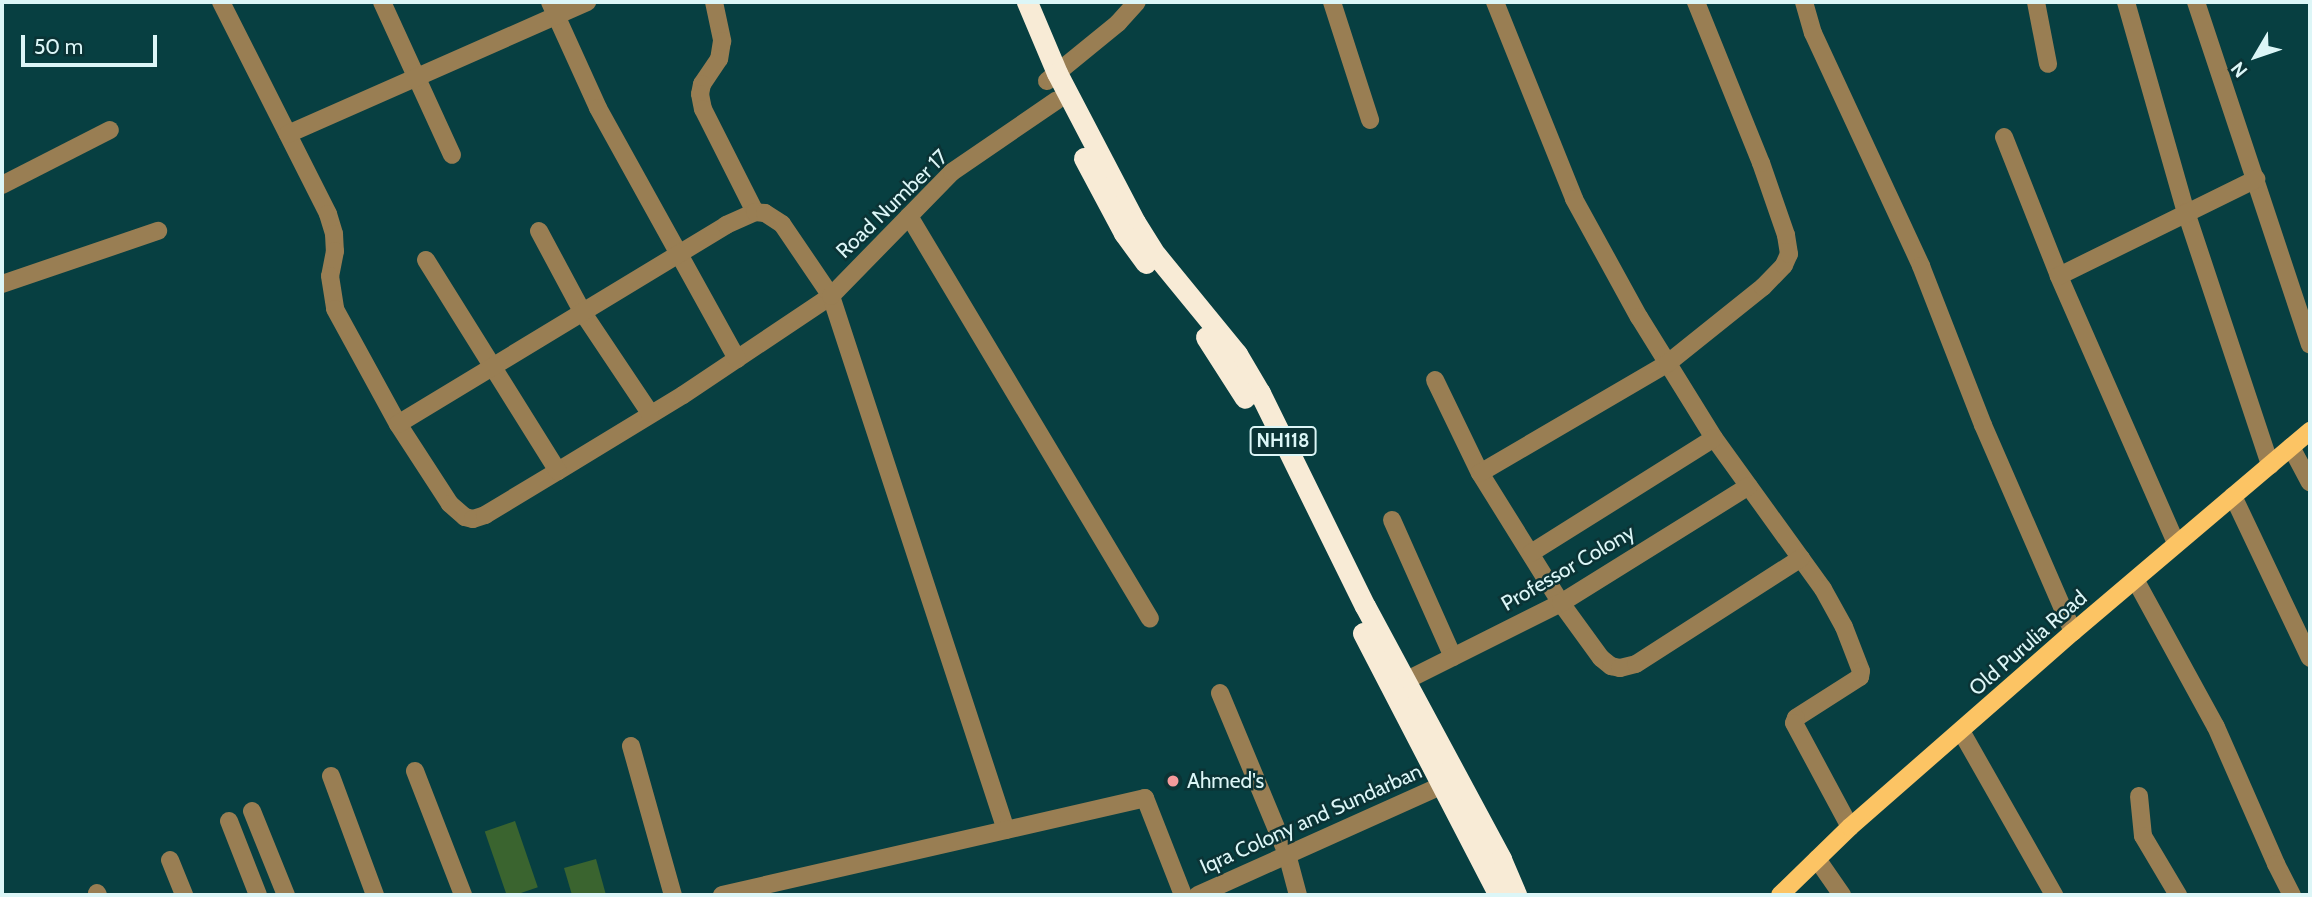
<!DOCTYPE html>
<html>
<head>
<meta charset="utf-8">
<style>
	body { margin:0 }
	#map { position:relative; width:2312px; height:897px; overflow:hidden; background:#073f41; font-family:Cabin,sans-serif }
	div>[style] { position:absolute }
	.green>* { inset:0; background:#3a642f; transform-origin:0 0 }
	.minor>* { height:18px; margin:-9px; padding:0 9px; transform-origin:9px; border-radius:9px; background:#997e53 }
	.major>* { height:18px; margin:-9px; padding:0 9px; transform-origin:9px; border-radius:9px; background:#fcc464 }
	.highway>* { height:21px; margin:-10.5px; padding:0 10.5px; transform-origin:10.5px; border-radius:10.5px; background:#f8ebd6 }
	.dots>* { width:19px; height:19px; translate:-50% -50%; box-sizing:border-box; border:4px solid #0b3335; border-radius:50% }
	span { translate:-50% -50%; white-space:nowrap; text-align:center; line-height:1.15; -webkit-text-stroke:5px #0b3335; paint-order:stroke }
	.shield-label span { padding:2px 5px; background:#0b3335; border:2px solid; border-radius:5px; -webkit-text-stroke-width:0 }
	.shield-label { font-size:19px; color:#dcf6f7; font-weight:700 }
	.street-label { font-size:21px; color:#dcf6f7 }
	.poi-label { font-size:21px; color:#dcf6f7 }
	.left { translate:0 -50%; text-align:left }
	.frame { position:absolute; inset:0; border:4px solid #dcf6f7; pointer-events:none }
	.north { position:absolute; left:2221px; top:21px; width:70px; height:70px; -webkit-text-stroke:5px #0b3335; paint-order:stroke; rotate:231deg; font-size:19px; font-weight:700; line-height:28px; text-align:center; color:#dcf6f7 }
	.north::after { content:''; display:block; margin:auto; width:24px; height:32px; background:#dcf6f7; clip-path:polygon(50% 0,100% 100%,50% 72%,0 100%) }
	.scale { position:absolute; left:21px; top:35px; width:136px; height:32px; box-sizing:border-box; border:4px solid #dcf6f7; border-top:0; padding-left:9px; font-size:21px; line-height:24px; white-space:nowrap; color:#dcf6f7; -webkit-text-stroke:5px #0b3335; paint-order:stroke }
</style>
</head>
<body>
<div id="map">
	<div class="green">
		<i style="left:515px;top:821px;width:70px;height:32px;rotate:71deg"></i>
		<i style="clip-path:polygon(596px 859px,606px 895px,572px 895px,564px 868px)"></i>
	</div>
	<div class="minor">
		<i style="left:221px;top:2px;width:237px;rotate:63.2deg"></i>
		<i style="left:328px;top:214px;width:21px;rotate:73deg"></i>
		<i style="left:334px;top:234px;width:17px;rotate:87deg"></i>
		<i style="left:335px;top:251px;width:25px;rotate:101deg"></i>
		<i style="left:330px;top:276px;width:33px;rotate:81deg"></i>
		<i style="left:335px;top:309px;width:131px;rotate:61.3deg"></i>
		<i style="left:398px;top:424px;width:95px;rotate:57deg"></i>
		<i style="left:450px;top:504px;width:20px;rotate:41deg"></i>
		<i style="left:465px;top:517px;width:8px;rotate:14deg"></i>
		<i style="left:473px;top:519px;width:13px;rotate:-18deg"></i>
		<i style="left:485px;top:515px;width:85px;rotate:-31.1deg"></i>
		<i style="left:558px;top:471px;width:146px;rotate:-31.3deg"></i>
		<i style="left:683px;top:395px;width:178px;rotate:-33.8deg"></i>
		<i style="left:831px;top:296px;width:562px;rotate:71.86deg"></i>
		<i style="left:382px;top:2px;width:168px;rotate:65.4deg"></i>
		<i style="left:550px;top:2px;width:116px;rotate:65.6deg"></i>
		<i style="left:598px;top:108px;width:287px;rotate:61deg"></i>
		<i style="left:714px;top:2px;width:40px;rotate:78deg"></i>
		<i style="left:722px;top:41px;width:18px;rotate:99deg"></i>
		<i style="left:719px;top:59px;width:30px;rotate:124deg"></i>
		<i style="left:702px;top:84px;width:10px;rotate:101deg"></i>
		<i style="left:700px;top:94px;width:15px;rotate:79deg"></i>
		<i style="left:703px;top:109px;width:115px;rotate:63.2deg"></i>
		<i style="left:1332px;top:2px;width:124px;rotate:72.1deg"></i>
		<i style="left:1495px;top:2px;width:212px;rotate:68.1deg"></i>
		<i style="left:1574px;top:199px;width:135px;rotate:61.2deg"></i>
		<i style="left:1639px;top:317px;width:142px;rotate:58.2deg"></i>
		<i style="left:1714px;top:438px;width:186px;rotate:54.2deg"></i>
		<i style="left:1823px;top:589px;width:43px;rotate:61.1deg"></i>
		<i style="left:1844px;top:627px;width:47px;rotate:68.9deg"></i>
		<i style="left:1861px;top:671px;width:6px;rotate:99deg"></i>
		<i style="left:1860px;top:677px;width:76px;rotate:147.4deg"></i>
		<i style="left:1796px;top:718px;width:5px;rotate:112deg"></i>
		<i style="left:1794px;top:723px;width:118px;rotate:61.7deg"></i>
		<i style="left:1804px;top:2px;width:32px;rotate:74deg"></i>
		<i style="left:1813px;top:33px;width:257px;rotate:65.1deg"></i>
		<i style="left:1921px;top:266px;width:171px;rotate:68.7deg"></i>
		<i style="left:1983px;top:425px;width:226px;rotate:66.5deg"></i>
		<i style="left:2036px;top:2px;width:63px;rotate:79deg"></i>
		<i style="left:2126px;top:2px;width:218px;rotate:74.1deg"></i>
		<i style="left:2186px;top:212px;width:267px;rotate:71.6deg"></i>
		<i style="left:2196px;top:2px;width:361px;rotate:71.6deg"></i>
		<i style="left:1047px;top:81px;width:92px;rotate:-39.2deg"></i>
		<i style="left:1118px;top:23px;width:28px;rotate:-48deg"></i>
		<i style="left:288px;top:134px;width:327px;rotate:-23.8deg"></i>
		<i style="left:2004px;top:137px;width:149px;rotate:68.4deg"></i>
		<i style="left:2px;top:185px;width:121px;rotate:-27deg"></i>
		<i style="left:909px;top:216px;width:469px;rotate:59.1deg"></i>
		<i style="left:539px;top:231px;width:93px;rotate:61.8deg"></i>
		<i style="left:583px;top:313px;width:120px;rotate:56.2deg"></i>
		<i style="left:426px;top:260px;width:249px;rotate:58deg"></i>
		<i style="left:2px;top:284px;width:165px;rotate:-18.8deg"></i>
		<i style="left:1435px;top:380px;width:103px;rotate:64.2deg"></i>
		<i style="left:1480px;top:473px;width:153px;rotate:58.1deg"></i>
		<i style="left:1561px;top:603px;width:68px;rotate:54deg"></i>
		<i style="left:1601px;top:658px;width:13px;rotate:39deg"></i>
		<i style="left:1611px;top:666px;width:9px;rotate:13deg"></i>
		<i style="left:1620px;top:668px;width:16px;rotate:-14deg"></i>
		<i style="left:1636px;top:664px;width:196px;rotate:-32.7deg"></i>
		<i style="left:398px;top:424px;width:384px;rotate:-31.2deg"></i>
		<i style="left:726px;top:225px;width:32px;rotate:-24deg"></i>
		<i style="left:755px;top:212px;width:10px;rotate:6deg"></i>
		<i style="left:765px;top:213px;width:20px;rotate:33deg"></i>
		<i style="left:782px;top:224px;width:87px;rotate:55.8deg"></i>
		<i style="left:831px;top:296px;width:173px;rotate:-45.7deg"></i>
		<i style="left:952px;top:172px;width:127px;rotate:-34.4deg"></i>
		<i style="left:2291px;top:447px;width:40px;rotate:62deg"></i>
		<i style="left:1480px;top:473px;width:218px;rotate:-30.3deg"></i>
		<i style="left:1668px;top:363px;width:122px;rotate:-38.7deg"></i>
		<i style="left:1763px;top:287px;width:30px;rotate:-46deg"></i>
		<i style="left:1784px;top:265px;width:12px;rotate:-66deg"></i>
		<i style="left:1789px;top:254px;width:19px;rotate:-99deg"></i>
		<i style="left:1786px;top:235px;width:76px;rotate:-109.1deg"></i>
		<i style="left:1761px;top:163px;width:174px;rotate:-112deg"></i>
		<i style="left:2233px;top:496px;width:179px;rotate:64.6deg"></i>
		<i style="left:1392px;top:520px;width:150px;rotate:66deg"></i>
		<i style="left:2176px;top:543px;width:292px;rotate:-113.7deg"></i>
		<i style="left:2059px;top:276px;width:220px;rotate:-26.2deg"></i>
		<i style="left:1531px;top:553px;width:216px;rotate:-32.1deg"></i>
		<i style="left:2136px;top:581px;width:166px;rotate:61.3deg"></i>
		<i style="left:2216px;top:727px;width:150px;rotate:66.3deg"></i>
		<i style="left:2276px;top:864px;width:35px;rotate:63deg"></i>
		<i style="left:1405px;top:681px;width:174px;rotate:-26.6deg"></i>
		<i style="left:1561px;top:603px;width:221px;rotate:-31.9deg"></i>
		<i style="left:1220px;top:693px;width:174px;rotate:67.4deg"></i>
		<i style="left:1287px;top:854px;width:42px;rotate:75deg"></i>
		<i style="left:1961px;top:731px;width:189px;rotate:60.4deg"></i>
		<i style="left:631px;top:746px;width:155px;rotate:74.3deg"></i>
		<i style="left:415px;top:771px;width:133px;rotate:68.8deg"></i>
		<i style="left:331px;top:776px;width:127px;rotate:69.7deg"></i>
		<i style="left:2139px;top:796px;width:40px;rotate:84.3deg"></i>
		<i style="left:2143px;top:836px;width:69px;rotate:59.3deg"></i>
		<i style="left:252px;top:811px;width:91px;rotate:68deg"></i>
		<i style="left:229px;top:821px;width:79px;rotate:68.6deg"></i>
		<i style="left:1817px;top:859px;width:44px;rotate:55.2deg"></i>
		<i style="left:170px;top:860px;width:38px;rotate:68deg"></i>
		<i style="left:97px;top:893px;width:2px;rotate:63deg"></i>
		<i style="left:722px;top:895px;width:434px;rotate:-12.9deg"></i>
		<i style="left:1145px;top:798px;width:104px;rotate:68.6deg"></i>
		<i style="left:1198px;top:895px;width:269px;rotate:-24.2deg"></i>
	</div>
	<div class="major">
		<i style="left:1780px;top:895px;width:98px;rotate:-44.2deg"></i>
		<i style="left:1850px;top:827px;width:296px;rotate:-41.2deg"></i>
		<i style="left:2073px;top:632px;width:311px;rotate:-40.3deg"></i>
	</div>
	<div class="highway">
		<i style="left:1027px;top:2px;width:77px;rotate:67.1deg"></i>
		<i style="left:1057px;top:73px;width:168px;rotate:62.4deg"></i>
		<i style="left:1135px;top:222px;width:39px;rotate:58deg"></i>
		<i style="left:1156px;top:255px;width:128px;rotate:50.7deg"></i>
		<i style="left:1237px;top:354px;width:45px;rotate:59.5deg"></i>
		<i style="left:1260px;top:393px;width:237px;rotate:63.8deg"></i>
		<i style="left:1365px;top:606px;width:287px;rotate:61.7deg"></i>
		<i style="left:1501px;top:859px;width:39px;rotate:67deg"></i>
		<i style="left:1084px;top:158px;width:85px;rotate:61.9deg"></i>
		<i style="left:1124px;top:233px;width:37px;rotate:54deg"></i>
		<i style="left:1206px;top:337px;width:72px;rotate:57.4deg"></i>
		<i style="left:1363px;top:633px;width:295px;rotate:62.6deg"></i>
	</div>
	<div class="dots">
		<i style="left:1173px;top:781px;background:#f59b9c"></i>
	</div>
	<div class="shield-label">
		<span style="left:1283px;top:441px">NH118</span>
	</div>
	<div class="street-label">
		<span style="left:892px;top:204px;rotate:-44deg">Road Number 17</span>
		<span style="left:1568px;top:568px;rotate:-30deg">Professor Colony</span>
		<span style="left:2028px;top:643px;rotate:-41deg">Old Purulia Road</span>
		<span style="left:1311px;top:819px;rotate:-24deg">Iqra Colony and Sundarban</span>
	</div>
	<div class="poi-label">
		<span class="left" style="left:1187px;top:781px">Ahmed's</span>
	</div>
	<div class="frame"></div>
	<div class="north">N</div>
	<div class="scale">50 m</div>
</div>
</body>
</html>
